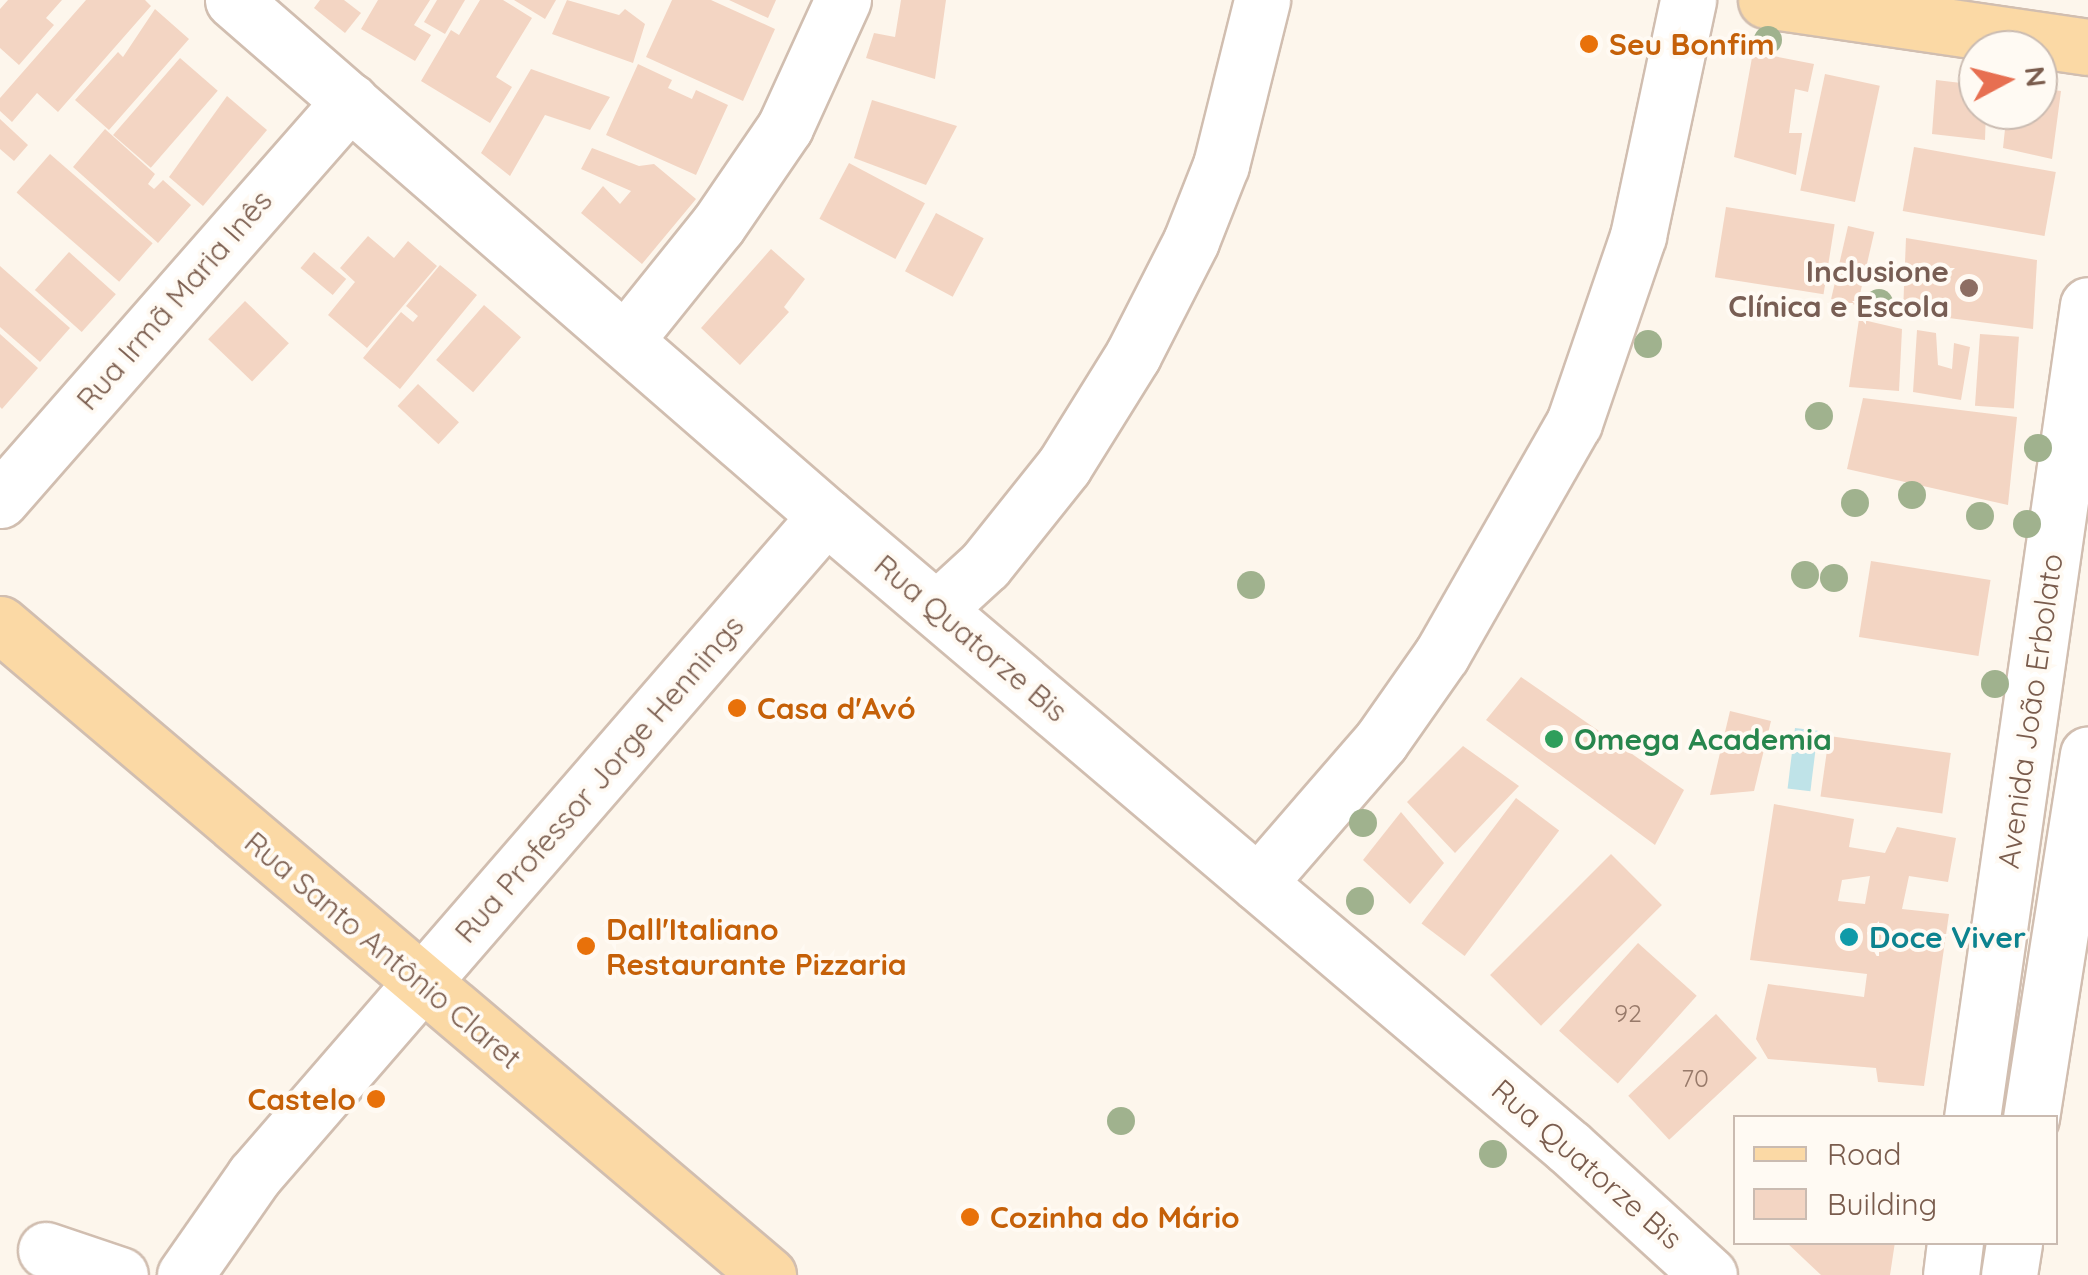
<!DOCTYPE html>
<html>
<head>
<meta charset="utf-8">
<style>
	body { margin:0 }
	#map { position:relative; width:2088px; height:1275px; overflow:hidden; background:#fdf6ec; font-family:Quicksand,sans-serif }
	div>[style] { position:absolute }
	.water>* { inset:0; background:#bfe3e8; transform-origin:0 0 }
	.building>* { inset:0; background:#f3d5c3; transform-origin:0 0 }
	.roads { filter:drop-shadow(2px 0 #d1beb0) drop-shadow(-2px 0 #d1beb0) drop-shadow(0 2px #d1beb0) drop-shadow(0 -2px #d1beb0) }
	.minor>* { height:55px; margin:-27.5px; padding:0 27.5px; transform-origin:27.5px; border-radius:27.5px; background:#fff }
	.major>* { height:55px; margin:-27.5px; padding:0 27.5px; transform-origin:27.5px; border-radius:27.5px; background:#fbd9a5 }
	.trees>* { width:28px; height:28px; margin:-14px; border-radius:50%; background:#a0b28e }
	.dots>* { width:28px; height:28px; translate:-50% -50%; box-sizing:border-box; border:5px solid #fffaf3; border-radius:50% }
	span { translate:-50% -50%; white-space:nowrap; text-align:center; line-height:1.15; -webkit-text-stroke:8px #fffaf3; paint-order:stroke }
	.number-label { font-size:25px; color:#987a6a }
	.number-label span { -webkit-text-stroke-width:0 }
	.food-label { font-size:30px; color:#c56008; font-weight:700 }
	.left { translate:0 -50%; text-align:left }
	.right { translate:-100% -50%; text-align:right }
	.education-label { font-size:30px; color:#785e54; font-weight:700 }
	.street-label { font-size:30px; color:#7a5c4d }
	.leisure-label { font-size:30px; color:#27864d; font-weight:700 }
	.culture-label { font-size:30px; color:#0d838f; font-weight:700 }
	.legend { position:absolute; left:1733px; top:1115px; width:325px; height:130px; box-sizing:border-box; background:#fffaf3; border:2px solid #cabbb1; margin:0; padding:12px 18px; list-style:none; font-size:30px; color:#7a5c4d }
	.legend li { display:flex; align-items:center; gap:20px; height:50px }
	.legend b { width:50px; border:2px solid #cabbb1 }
	.north { position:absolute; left:1958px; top:30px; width:100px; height:100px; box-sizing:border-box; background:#fffaf3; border:2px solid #cabbb1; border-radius:50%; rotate:83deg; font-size:28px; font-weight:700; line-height:40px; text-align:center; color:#7a5c4d }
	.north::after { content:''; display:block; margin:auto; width:35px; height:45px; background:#e76f51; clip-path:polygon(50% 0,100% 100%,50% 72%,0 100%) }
</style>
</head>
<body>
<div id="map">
	<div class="water">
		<i style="left:1795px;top:728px;width:23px;height:61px;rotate:7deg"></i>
	</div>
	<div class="building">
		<i style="clip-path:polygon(8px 0,62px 0,46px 18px,54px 25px,19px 65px,0 48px,0 9px)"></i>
		<i style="clip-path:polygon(86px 0,145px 0,151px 6px,58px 112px,37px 93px,12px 122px,0 111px,0 98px)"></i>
		<i style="clip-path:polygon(320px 0,344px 0,361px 13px,345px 33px,314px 8px)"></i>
		<i style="clip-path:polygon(378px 0,430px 0,414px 25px,431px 35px,415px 61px,361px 29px)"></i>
		<i style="clip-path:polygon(437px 0,465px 0,445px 34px,424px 22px)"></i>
		<i style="clip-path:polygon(480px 0,503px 0,532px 18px,496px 77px,512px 87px,490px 123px,421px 81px,451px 30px,459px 35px)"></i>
		<i style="clip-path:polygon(514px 0,556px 0,545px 19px)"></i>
		<i style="clip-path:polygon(567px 0,619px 15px,625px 9px,645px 24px,633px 63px,552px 34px)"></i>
		<i style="clip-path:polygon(672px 0,711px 0,775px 29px,743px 101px,646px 57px)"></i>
		<i style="clip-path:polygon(729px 0,776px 0,768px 18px)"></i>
		<i style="clip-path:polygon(901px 0,946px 0,935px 79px,866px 58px,874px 33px,895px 37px)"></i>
		<i style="clip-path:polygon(155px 9px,189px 39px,109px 130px,75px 100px,118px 52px,123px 57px)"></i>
		<i style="clip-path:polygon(1753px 52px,1814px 64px,1808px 92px,1795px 89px,1789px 133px,1802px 133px,1796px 175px,1734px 157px)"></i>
		<i style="left:180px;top:58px;width:50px;height:102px;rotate:41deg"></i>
		<i style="clip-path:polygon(638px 64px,672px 80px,668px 88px,692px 99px,696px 90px,728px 105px,696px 175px,606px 135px)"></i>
		<i style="clip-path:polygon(531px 69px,610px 97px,590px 130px,545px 115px,510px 176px,481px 153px)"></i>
		<i style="left:1825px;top:74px;width:56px;height:119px;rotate:12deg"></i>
		<i style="clip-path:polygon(1936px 80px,1978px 85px,1978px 110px,1986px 110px,1985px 140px,1932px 134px)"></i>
		<i style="clip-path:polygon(2038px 88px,2061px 91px,2052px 159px,2003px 148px,2007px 110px,2038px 110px)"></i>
		<i style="clip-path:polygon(227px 96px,267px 130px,203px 206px,169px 177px)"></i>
		<i style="clip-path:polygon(872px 100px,957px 126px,926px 185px,854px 158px)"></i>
		<i style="clip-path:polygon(0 119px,28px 145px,14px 161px,0 149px)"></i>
		<i style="clip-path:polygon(105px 129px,155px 174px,148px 184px,154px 189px,163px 180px,191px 205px,158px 243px,73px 167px)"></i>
		<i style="left:1914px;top:147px;width:144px;height:65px;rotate:10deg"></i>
		<i style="clip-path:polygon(592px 148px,639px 166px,654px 164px,696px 199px,642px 264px,581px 213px,603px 186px,620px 204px,631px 191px,581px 169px)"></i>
		<i style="left:50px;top:154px;width:136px;height:51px;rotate:41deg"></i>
		<i style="left:849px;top:163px;width:86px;height:63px;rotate:28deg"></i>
		<i style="left:1726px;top:207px;width:110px;height:71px;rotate:9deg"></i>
		<i style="left:936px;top:213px;width:54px;height:66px;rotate:28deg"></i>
		<i style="left:1848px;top:226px;width:27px;height:75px;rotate:13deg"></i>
		<i style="clip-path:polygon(368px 236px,394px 258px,408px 241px,437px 266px,367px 348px,328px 315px,355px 282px,340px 268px)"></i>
		<i style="clip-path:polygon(1906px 238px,2037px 260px,2033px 329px,1903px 312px)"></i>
		<i style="clip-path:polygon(771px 249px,805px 279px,784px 307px,789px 312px,740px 365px,701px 328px)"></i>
		<i style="left:69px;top:252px;width:63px;height:51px;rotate:42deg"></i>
		<i style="left:314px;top:252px;width:42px;height:21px;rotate:40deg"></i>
		<i style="clip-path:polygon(440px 265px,477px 295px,400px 389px,363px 358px,401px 312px,413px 322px,418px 316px,406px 306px)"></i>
		<i style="clip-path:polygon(0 266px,70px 328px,40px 362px,0 327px)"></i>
		<i style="left:245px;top:301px;width:61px;height:53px;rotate:44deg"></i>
		<i style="left:484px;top:305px;width:49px;height:73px;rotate:41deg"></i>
		<i style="clip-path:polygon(1859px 319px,1902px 329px,1899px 391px,1849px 387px)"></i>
		<i style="clip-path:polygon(1917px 330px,1936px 333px,1938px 365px,1952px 369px,1954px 343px,1970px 347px,1961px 400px,1913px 392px)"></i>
		<i style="clip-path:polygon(0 334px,38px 368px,2px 409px,0 407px)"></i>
		<i style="left:1980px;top:334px;width:39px;height:72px;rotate:4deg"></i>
		<i style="left:418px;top:384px;width:56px;height:30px;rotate:43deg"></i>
		<i style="clip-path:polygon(1863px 398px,2017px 417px,2008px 505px,1847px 469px)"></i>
		<i style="left:1871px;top:561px;width:121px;height:77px;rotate:9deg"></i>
		<i style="clip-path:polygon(1521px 677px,1684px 790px,1655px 845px,1486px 720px)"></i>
		<i style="clip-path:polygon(1730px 711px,1771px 721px,1754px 791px,1710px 795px)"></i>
		<i style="left:1829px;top:736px;width:123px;height:61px;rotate:8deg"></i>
		<i style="clip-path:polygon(1463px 746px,1519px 786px,1455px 853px,1407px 802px)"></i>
		<i style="left:1516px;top:798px;width:54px;height:157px;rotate:37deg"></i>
		<i style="clip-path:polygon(evenodd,1774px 804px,1854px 819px,1849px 847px,1885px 853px,1897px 827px,1956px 838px,1948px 882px,1909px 876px,1902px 909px,1949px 914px,1924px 1086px,1878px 1082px,1876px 1068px,1768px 1059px,1756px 1039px,1768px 984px,1864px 997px,1867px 974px,1750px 960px,1774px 804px,1870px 876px,1865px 904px,1838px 901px,1842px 880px,1870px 876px)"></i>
		<i style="clip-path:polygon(1401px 812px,1444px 863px,1410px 904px,1363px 860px)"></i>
		<i style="left:1611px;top:854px;width:72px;height:171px;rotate:45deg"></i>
		<i style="left:1638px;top:943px;width:79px;height:118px;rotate:42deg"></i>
		<i style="left:1716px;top:1014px;width:60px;height:120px;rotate:47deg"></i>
		<i style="clip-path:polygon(1786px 1242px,1895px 1242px,1890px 1275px,1821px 1275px)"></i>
	</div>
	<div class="roads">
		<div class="minor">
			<i style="left:233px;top:0;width:786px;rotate:41.03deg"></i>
			<i style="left:826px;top:516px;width:976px;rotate:40.35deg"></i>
			<i style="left:1570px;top:1148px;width:188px;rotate:42.4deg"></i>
			<i style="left:627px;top:338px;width:145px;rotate:-51.2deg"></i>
			<i style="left:718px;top:225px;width:119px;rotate:-55.6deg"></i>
			<i style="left:785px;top:127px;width:140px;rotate:-65.5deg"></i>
			<i style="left:0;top:500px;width:531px;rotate:-48.74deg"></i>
			<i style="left:937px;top:609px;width:65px;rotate:-42.5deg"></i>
			<i style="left:985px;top:565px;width:127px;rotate:-51.4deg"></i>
			<i style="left:1064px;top:466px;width:131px;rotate:-58.1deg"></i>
			<i style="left:1133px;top:355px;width:128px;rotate:-63deg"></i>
			<i style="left:1191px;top:241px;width:82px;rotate:-68.5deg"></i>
			<i style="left:1221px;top:165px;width:170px;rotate:-76deg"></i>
			<i style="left:1258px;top:883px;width:188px;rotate:-49.1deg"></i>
			<i style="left:1381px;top:741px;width:106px;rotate:-55deg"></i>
			<i style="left:1442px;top:654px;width:266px;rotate:-60.3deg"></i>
			<i style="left:1574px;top:423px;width:198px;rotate:-71.1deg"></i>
			<i style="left:1638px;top:236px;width:241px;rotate:-78deg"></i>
			<i style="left:1972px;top:1118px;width:821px;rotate:-81.88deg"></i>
			<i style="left:2031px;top:1118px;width:368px;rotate:-81.1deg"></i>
			<i style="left:46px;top:1250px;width:78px;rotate:18.7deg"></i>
			<i style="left:185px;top:1275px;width:121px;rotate:-55.1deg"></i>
			<i style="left:254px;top:1176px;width:873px;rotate:-49.09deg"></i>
			<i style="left:1951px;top:1275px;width:33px;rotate:-83deg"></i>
			<i style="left:2009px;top:1275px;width:33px;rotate:-81deg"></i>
		</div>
		<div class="major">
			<i style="left:1766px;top:0;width:325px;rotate:8.3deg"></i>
			<i style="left:0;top:624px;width:1007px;rotate:40.29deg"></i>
		</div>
	</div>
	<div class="trees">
		<i style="left:1768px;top:40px"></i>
		<i style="left:1879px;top:303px"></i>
		<i style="left:1648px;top:344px"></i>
		<i style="left:1819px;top:416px"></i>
		<i style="left:2038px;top:448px"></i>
		<i style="left:1912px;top:495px"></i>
		<i style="left:1855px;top:503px"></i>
		<i style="left:1980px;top:516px"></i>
		<i style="left:2027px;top:524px"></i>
		<i style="left:1805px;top:575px"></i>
		<i style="left:1834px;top:578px"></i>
		<i style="left:1251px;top:585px"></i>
		<i style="left:1995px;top:684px"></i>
		<i style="left:1363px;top:823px"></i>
		<i style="left:1360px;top:901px"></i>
		<i style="left:1121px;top:1121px"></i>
		<i style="left:1493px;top:1154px"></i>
	</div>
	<div class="dots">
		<i style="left:1589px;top:44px;background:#e8710a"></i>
		<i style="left:1969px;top:288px;background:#8d6e63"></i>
		<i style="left:737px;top:708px;background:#e8710a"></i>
		<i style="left:1554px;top:739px;background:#2e9e5b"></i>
		<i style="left:1849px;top:937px;background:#0f9aa8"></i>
		<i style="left:586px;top:946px;background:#e8710a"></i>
		<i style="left:376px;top:1099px;background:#e8710a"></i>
		<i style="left:970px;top:1217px;background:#e8710a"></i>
	</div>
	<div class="number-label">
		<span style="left:1628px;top:1013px">92</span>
		<span style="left:1695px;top:1078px">70</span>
	</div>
	<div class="food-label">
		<span class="left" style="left:1609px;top:44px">Seu Bonfim</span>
		<span class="left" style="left:757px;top:708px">Casa d'Avó</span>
		<span class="left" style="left:606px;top:946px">Dall'Italiano<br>Restaurante Pizzaria</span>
		<span class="right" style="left:356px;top:1099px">Castelo</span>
		<span class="left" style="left:990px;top:1217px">Cozinha do Mário</span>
	</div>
	<div class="education-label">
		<span class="right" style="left:1949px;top:288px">Inclusione<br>Clínica e Escola</span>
	</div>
	<div class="street-label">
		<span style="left:174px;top:300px;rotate:-49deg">Rua Irmã Maria Inês</span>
		<span style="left:971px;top:638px;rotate:40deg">Rua Quatorze Bis</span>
		<span style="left:2030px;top:711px;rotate:-82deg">Avenida João Erbolato</span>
		<span style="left:599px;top:779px;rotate:-49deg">Rua Professor Jorge Hennings</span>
		<span style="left:383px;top:950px;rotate:40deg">Rua Santo Antônio Claret</span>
		<span style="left:1587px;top:1164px;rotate:41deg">Rua Quatorze Bis</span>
	</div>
	<div class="leisure-label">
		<span class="left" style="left:1574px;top:739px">Omega Academia</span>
	</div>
	<div class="culture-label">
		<span class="left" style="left:1869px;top:937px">Doce Viver</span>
	</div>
	<ul class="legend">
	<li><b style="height:12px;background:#fbd9a5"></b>Road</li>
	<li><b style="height:28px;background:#f3d5c3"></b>Building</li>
	</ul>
	<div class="north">N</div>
</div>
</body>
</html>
